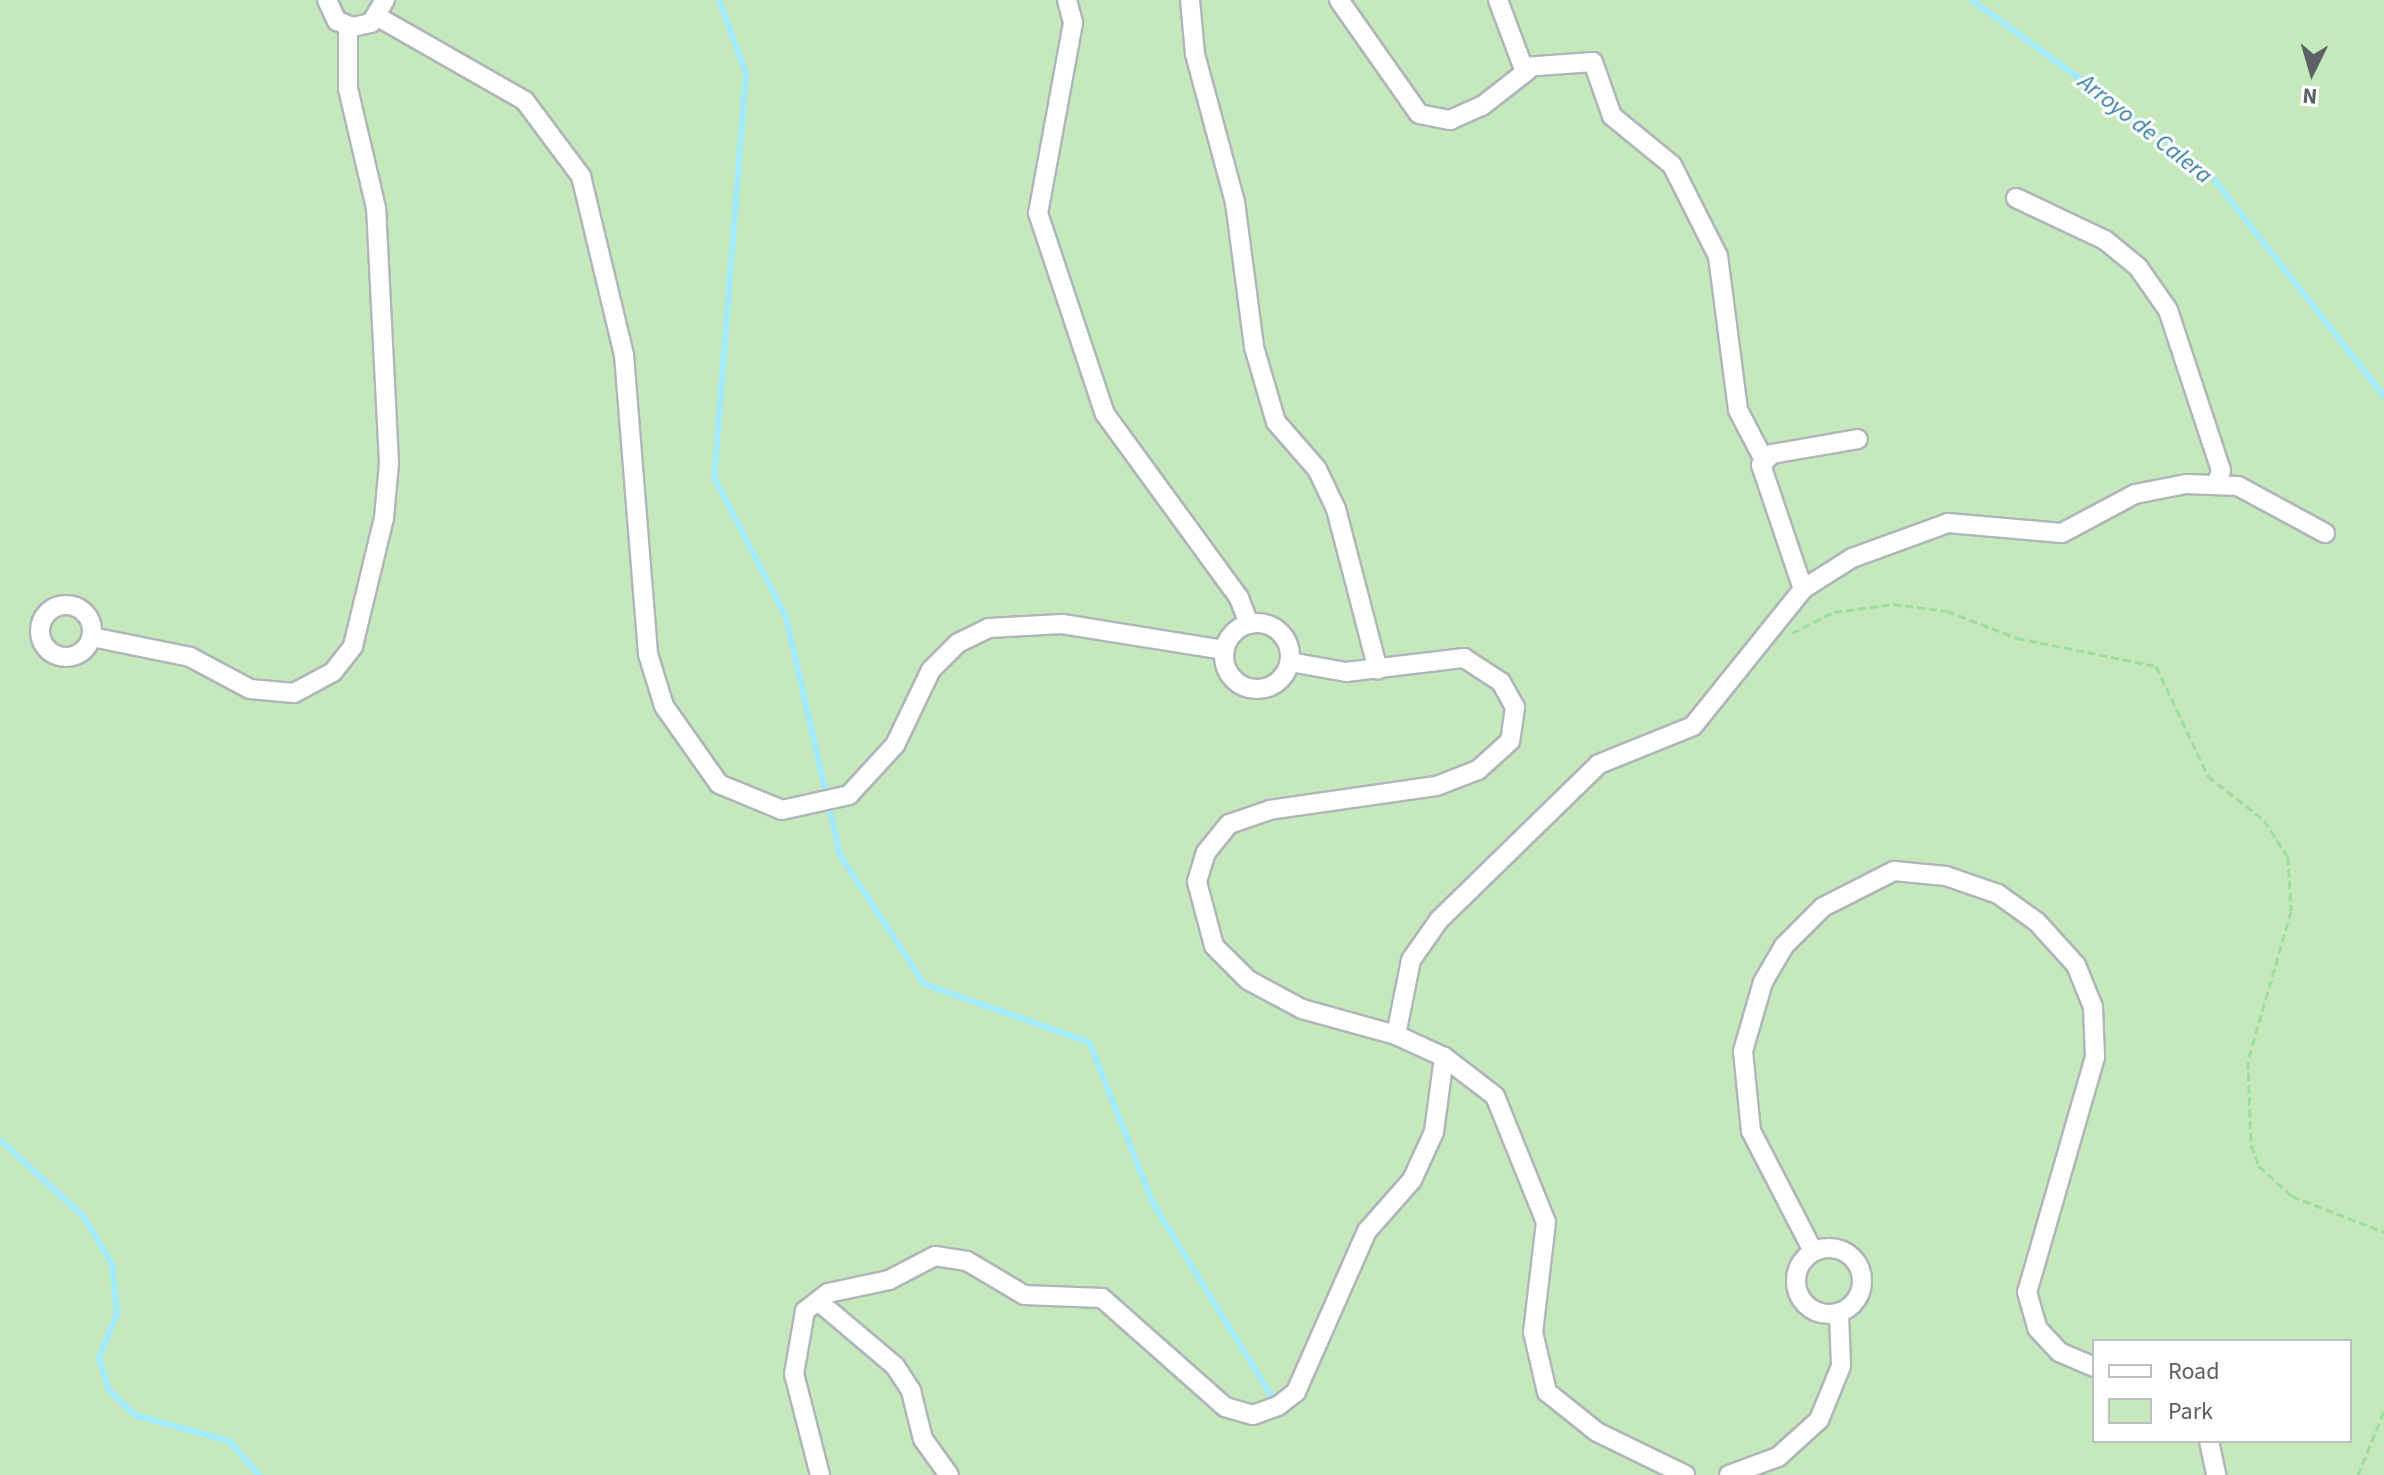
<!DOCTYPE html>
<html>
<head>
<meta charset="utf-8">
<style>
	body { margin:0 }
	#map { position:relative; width:2384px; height:1475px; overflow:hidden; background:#efe9e2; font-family:"Source Sans 3",sans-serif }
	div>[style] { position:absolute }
	.green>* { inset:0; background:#c5e9bc }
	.stream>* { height:6px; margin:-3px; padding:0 3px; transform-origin:3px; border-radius:3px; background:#a2eaff }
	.path>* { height:3px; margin-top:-1.5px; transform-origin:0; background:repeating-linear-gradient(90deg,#9edca1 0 8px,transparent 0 12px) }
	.roads { filter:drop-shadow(2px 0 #b0b5b9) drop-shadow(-2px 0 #b0b5b9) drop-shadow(0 2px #b0b5b9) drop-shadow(0 -2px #b0b5b9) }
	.minor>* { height:18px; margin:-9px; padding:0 9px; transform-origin:9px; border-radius:9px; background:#fff }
	.minor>.ring { margin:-9px; padding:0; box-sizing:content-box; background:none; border:18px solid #fff; border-radius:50% }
	span { translate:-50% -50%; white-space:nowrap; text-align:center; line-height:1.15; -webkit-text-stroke:6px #fff; paint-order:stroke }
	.water-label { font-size:24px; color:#2f7c9f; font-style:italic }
	.legend { position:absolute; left:2092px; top:1339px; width:260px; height:104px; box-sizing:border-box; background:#fff; border:2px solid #bdc0c1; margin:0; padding:10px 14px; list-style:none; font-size:24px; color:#5b6165 }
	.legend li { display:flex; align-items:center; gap:16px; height:40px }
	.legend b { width:40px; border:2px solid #bdc0c1 }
	.north { position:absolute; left:2272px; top:32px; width:80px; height:80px; -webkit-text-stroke:6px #fff; paint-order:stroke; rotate:185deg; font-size:22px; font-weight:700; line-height:32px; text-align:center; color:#5b6165 }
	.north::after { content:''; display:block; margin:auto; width:28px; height:36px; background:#5b6165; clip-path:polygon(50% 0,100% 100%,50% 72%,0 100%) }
</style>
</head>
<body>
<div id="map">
	<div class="green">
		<i style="clip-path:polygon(evenodd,0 0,2384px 0,2384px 1475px,0 1475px,0 0,2094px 1341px,2350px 1341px,2350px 1441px,2094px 1441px,2094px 1341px)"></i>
	</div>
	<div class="stream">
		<i style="left:719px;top:0;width:78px;rotate:69.7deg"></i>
		<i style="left:746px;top:73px;width:405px;rotate:94.5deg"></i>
		<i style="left:714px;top:477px;width:157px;rotate:62.8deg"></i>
		<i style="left:786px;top:617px;width:244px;rotate:77.2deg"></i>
		<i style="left:840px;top:855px;width:154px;rotate:56.9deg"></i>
		<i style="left:924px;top:984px;width:175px;rotate:19.4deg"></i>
		<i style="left:1089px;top:1042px;width:175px;rotate:68.3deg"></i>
		<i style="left:1154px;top:1205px;width:231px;rotate:58.4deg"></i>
		<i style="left:1972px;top:0;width:293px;rotate:36.1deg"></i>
		<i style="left:2209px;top:173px;width:283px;rotate:51.9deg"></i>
		<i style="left:0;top:1140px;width:114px;rotate:42.5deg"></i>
		<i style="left:84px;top:1217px;width:55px;rotate:59.2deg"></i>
		<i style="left:112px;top:1264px;width:49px;rotate:84.2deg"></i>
		<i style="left:117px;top:1313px;width:48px;rotate:111.8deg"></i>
		<i style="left:99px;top:1358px;width:34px;rotate:73deg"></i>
		<i style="left:109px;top:1390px;width:36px;rotate:44deg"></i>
		<i style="left:135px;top:1415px;width:98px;rotate:15.5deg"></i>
		<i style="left:229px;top:1441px;width:45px;rotate:48.6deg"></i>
	</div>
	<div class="path">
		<i style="left:1792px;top:633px;width:47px;rotate:-26.6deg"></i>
		<i style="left:1834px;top:612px;width:60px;rotate:-7.7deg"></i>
		<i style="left:1893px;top:604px;width:54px;rotate:7.4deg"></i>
		<i style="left:1947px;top:611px;width:75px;rotate:21.1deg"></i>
		<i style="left:2017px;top:638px;width:142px;rotate:11.4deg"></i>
		<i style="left:2156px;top:666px;width:122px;rotate:64.7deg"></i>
		<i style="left:2208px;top:776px;width:71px;rotate:38.2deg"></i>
		<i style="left:2264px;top:820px;width:44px;rotate:57deg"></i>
		<i style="left:2288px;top:857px;width:54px;rotate:86.8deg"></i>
		<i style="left:2291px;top:911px;width:156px;rotate:106deg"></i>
		<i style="left:2248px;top:1061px;width:84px;rotate:88deg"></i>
		<i style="left:2251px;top:1145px;width:22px;rotate:69deg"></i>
		<i style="left:2259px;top:1166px;width:45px;rotate:42.3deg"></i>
		<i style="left:2292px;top:1196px;width:99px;rotate:21.4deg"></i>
		<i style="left:2358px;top:1475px;width:69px;rotate:-67.9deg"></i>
	</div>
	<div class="roads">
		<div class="minor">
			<i style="left:327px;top:0;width:23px;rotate:65deg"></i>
			<i style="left:337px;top:21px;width:17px;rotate:21deg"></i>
			<i style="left:353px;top:27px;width:18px;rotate:-13deg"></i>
			<i style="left:371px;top:23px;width:27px;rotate:-59deg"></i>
			<i style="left:1067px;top:0;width:24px;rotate:75deg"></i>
			<i style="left:1073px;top:23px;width:193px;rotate:100.4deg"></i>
			<i style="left:1038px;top:213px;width:212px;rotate:71.6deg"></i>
			<i style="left:1105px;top:414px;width:228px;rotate:53.9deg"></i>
			<i style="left:1239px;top:598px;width:28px;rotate:69deg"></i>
			<i style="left:1190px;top:0;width:54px;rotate:84.7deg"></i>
			<i style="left:1195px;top:54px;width:153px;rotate:74.9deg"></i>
			<i style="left:1235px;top:202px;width:146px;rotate:82.5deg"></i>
			<i style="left:1254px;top:347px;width:78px;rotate:73.7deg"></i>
			<i style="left:1276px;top:422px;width:62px;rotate:48.9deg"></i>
			<i style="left:1317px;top:469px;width:44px;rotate:64.6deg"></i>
			<i style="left:1336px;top:509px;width:166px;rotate:75.4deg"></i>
			<i style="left:1339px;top:0;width:139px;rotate:54.9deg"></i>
			<i style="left:1419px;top:114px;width:32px;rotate:11deg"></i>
			<i style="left:1450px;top:120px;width:35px;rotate:-24deg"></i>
			<i style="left:1482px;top:106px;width:58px;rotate:-38deg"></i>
			<i style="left:1498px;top:0;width:72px;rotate:69.5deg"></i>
			<i style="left:1523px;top:67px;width:70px;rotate:-4.1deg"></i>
			<i style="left:1593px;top:62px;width:57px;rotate:70.6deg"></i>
			<i style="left:1612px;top:116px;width:77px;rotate:39.2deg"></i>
			<i style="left:1672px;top:165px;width:102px;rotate:63.2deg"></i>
			<i style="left:1718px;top:256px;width:155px;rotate:82.6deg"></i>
			<i style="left:1738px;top:410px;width:56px;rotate:62.5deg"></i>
			<i style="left:378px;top:17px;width:169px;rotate:29.7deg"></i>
			<i style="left:525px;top:101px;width:94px;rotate:53.3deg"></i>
			<i style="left:581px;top:176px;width:184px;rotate:76.5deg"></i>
			<i style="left:624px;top:355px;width:300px;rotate:85.4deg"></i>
			<i style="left:648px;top:654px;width:54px;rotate:72.9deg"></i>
			<i style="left:664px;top:706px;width:95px;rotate:54.8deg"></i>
			<i style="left:719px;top:784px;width:68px;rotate:22.4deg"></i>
			<i style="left:782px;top:810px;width:69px;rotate:-12.6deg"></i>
			<i style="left:849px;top:795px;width:68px;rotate:-47.4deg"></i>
			<i style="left:895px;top:745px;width:83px;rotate:-64.4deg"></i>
			<i style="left:931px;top:670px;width:38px;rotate:-45deg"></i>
			<i style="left:958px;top:643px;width:34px;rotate:-26deg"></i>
			<i style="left:989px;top:628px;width:73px;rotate:-3.1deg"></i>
			<i style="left:1062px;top:624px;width:165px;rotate:9.1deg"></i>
			<i style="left:2016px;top:198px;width:98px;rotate:25.3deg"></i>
			<i style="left:2105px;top:240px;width:43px;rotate:39.3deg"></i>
			<i style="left:2138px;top:267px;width:52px;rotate:55.1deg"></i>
			<i style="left:2168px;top:310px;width:169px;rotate:71.7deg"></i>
			<i style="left:2221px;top:470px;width:14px;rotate:107deg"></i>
			<i style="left:1803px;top:589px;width:131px;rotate:-108.7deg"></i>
			<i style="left:1761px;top:465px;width:16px;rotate:-45deg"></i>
			<i style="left:1772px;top:454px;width:87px;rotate:-9.9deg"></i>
			<i class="ring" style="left:40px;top:605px;width:34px;height:34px"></i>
			<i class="ring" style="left:1224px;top:623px;width:48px;height:48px"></i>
			<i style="left:92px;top:637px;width:100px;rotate:11.5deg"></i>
			<i style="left:190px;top:657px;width:68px;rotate:28.1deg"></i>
			<i style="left:250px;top:689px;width:44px;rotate:5.2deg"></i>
			<i style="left:294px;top:693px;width:44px;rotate:-28.3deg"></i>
			<i style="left:333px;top:672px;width:33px;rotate:-52deg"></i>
			<i style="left:353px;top:646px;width:132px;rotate:-76.4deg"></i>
			<i style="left:384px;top:518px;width:55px;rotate:-84.8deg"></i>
			<i style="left:389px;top:463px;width:255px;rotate:-92.9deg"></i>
			<i style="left:376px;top:208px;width:122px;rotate:-103.2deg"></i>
			<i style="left:348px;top:89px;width:63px;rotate:-90deg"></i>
			<i style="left:1290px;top:662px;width:57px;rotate:10.1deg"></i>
			<i style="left:1346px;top:672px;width:119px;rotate:-6.8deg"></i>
			<i style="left:1464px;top:658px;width:44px;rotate:33deg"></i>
			<i style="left:1501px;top:682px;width:29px;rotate:61deg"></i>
			<i style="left:1515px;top:707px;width:34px;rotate:98deg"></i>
			<i style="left:1510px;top:741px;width:43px;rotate:137.8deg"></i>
			<i style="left:1478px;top:770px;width:45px;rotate:159.1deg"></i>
			<i style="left:1436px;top:786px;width:168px;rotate:171.8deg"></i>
			<i style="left:1270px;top:810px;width:43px;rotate:161.1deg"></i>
			<i style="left:1229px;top:824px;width:36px;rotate:129deg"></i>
			<i style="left:1206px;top:852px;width:31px;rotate:107deg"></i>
			<i style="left:1197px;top:882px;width:66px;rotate:75.1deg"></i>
			<i style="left:1214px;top:946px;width:48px;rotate:45deg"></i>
			<i style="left:1248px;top:980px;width:61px;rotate:28.2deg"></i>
			<i style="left:1302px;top:1009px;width:98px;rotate:15.5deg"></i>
			<i style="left:1396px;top:1035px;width:53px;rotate:24.6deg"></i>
			<i style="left:1444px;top:1057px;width:64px;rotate:37.4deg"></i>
			<i style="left:1495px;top:1096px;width:136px;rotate:68deg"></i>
			<i style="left:1546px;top:1222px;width:111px;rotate:96.7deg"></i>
			<i style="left:1533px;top:1332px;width:62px;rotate:76.9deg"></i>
			<i style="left:1547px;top:1392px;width:64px;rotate:38.7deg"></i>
			<i style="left:1597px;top:1432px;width:98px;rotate:26deg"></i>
			<i style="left:1396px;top:1035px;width:76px;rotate:-78.7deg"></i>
			<i style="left:1411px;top:960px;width:49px;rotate:-55deg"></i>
			<i style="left:1439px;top:920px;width:223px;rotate:-44.3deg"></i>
			<i style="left:1599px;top:764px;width:101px;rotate:-22deg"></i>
			<i style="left:1693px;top:726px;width:176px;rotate:-51.2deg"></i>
			<i style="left:1803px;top:589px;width:58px;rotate:-32.3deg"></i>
			<i style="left:1852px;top:558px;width:102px;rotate:-20deg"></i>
			<i style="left:1948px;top:523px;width:114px;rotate:5deg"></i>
			<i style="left:2062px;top:533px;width:83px;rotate:-28.1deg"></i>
			<i style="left:2135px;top:494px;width:52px;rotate:-11.1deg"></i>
			<i style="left:2186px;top:484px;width:52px;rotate:2.2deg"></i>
			<i style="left:2238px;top:486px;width:99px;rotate:28.4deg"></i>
			<i class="ring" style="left:1796px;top:1248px;width:48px;height:48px"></i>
			<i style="left:1813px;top:1251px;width:135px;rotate:-117.3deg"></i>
			<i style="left:1751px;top:1131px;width:80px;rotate:-95.7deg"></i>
			<i style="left:1743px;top:1051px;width:72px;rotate:-73.8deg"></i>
			<i style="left:1763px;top:982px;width:42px;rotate:-59.7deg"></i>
			<i style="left:1784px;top:946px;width:55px;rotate:-45deg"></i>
			<i style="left:1823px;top:907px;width:80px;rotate:-26.9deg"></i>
			<i style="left:1894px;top:871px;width:52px;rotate:5.5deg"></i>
			<i style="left:1946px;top:876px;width:55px;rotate:19.1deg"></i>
			<i style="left:1998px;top:894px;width:48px;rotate:35.7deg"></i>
			<i style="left:2037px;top:922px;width:58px;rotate:47.8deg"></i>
			<i style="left:2076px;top:965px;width:45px;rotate:68deg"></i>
			<i style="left:2093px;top:1007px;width:50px;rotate:87.7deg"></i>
			<i style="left:2095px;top:1057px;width:245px;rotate:106.1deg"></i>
			<i style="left:2027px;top:1292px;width:37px;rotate:74deg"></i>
			<i style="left:2037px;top:1328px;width:33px;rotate:47deg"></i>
			<i style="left:2059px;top:1352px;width:38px;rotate:23deg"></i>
			<i style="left:818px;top:1301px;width:101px;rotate:40.2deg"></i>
			<i style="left:895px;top:1366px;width:30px;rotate:57deg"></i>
			<i style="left:911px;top:1391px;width:49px;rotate:76deg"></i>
			<i style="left:923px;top:1439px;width:44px;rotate:54.2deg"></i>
			<i style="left:2209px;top:1441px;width:35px;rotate:78deg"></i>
			<i style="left:820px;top:1475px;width:104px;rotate:-104.4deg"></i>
			<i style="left:794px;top:1374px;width:64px;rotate:-80.1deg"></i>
			<i style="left:805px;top:1311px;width:29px;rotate:-38deg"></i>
			<i style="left:828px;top:1293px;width:62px;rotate:-12deg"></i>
			<i style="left:889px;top:1280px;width:52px;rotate:-27.6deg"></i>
			<i style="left:935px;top:1256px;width:32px;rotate:9deg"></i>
			<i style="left:967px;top:1261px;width:66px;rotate:30.8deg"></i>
			<i style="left:1024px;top:1295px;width:78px;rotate:2.2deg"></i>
			<i style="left:1102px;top:1298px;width:164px;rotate:41.5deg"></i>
			<i style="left:1225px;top:1407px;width:29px;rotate:16deg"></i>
			<i style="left:1253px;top:1415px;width:27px;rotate:-20deg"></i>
			<i style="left:1278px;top:1406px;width:23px;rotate:-38deg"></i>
			<i style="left:1296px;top:1392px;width:176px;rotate:-66.2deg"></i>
			<i style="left:1367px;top:1231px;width:68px;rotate:-48.6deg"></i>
			<i style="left:1412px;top:1180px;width:53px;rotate:-65.4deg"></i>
			<i style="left:1434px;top:1132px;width:76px;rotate:-82.4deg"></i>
			<i style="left:1729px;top:1475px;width:52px;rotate:-20.2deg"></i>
			<i style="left:1778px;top:1457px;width:55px;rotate:-42.1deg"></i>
			<i style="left:1819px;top:1420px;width:58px;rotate:-67.8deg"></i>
			<i style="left:1841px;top:1366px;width:53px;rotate:-92.2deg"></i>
		</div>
	</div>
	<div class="water-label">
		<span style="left:2145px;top:129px;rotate:38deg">Arroyo de Calera</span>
	</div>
	<ul class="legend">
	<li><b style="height:10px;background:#fff"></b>Road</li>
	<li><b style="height:22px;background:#c5e9bc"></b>Park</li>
	</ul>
	<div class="north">N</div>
</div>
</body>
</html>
